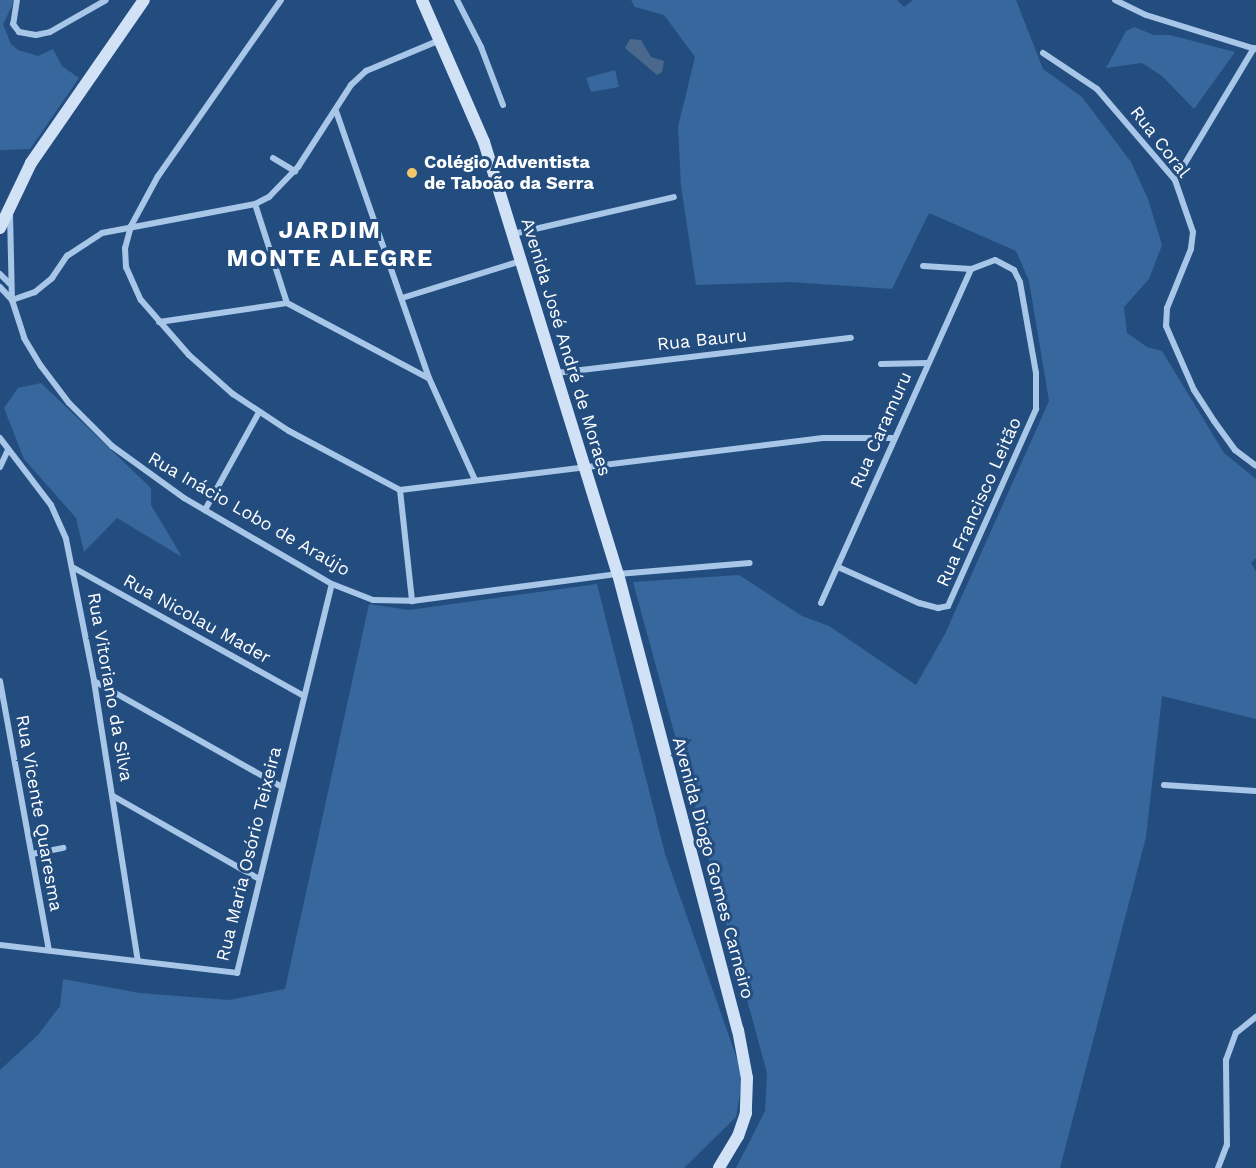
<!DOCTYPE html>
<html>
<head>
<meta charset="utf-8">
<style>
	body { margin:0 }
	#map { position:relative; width:1256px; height:1168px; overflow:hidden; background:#234d7f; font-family:"Work Sans",sans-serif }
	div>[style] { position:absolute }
	.green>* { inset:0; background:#37679d }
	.water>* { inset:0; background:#49688c }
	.street>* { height:6px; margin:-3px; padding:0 3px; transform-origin:3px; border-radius:3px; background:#a8c6e7 }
	.secondary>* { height:12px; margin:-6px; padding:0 6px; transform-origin:6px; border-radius:6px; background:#d2e2f6 }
	.dots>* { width:16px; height:16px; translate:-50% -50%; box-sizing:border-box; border:3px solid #234d7f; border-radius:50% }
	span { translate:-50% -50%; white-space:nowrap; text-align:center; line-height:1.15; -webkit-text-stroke:6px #234d7f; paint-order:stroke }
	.street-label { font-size:18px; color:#fff }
	.poi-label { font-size:18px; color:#fff; font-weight:700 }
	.left { translate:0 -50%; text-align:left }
	.district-label { font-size:24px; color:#fff; font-weight:700; letter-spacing:1.5px }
</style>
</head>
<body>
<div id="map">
	<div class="green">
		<i style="clip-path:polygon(0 0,15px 0,3px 24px,11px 44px,18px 50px,38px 56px,53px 49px,62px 66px,79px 78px,30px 149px,0 150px)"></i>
		<i style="clip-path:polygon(631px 0,897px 0,904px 7px,913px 0,1016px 0,1043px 69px,1082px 97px,1131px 162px,1148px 199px,1162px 245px,1149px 279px,1124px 307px,1127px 333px,1147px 347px,1162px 351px,1224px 453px,1256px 479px,1256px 558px,1251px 563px,1256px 571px,1256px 719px,1162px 696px,1146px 837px,1060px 1168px,736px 1168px,765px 1111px,767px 1073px,633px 582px,739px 575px,802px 616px,829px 626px,916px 685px,945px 634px,1049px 401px,1029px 281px,1016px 251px,929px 213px,892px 289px,790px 282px,696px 285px,681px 186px,678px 127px,695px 57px,664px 15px,635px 7px)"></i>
		<i style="clip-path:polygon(1134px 27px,1154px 35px,1170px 35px,1235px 52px,1194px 109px,1162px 76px,1142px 63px,1106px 68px,1126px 31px)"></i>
		<i style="clip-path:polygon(615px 70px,619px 87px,591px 92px,586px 78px)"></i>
		<i style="clip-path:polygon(41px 383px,151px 488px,151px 505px,182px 557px,117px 518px,84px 552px,76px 518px,24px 459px,4px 408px,18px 388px)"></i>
		<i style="clip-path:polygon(597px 584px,665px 854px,743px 1076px,736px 1117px,684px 1168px,0 1168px,0 1070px,38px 1035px,60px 1006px,63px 979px,140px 993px,229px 1000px,285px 989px,369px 604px,409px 610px)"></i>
	</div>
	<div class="water">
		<i style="clip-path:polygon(630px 39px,641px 40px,651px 57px,664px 61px,662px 72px,657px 75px,625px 48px)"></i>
	</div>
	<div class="street">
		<i style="left:17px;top:0;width:24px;rotate:99deg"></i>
		<i style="left:13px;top:24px;width:10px;rotate:53deg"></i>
		<i style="left:19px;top:32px;width:17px;rotate:10deg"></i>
		<i style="left:36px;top:35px;width:14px;rotate:-12deg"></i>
		<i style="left:50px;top:32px;width:64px;rotate:-29.7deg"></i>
		<i style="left:281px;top:0;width:215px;rotate:124.9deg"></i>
		<i style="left:158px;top:176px;width:57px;rotate:118.4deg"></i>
		<i style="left:131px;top:226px;width:23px;rotate:105deg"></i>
		<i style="left:125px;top:248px;width:19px;rotate:87deg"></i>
		<i style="left:126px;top:267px;width:36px;rotate:66deg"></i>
		<i style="left:141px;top:300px;width:73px;rotate:48.9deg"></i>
		<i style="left:189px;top:355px;width:59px;rotate:41.6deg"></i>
		<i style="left:233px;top:394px;width:67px;rotate:33.5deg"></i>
		<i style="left:289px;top:431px;width:126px;rotate:28deg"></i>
		<i style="left:400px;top:490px;width:426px;rotate:-7deg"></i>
		<i style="left:823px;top:438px;width:70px"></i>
		<i style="left:457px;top:0;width:53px;rotate:62.9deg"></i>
		<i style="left:481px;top:47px;width:62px;rotate:69.2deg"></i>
		<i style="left:1115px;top:0;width:34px;rotate:26deg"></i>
		<i style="left:1146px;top:15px;width:114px;rotate:17.3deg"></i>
		<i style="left:1043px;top:53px;width:65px;rotate:33.7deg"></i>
		<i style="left:1097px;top:89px;width:120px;rotate:49.4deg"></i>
		<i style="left:1175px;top:180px;width:55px;rotate:70.9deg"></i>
		<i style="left:1193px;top:232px;width:17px;rotate:97deg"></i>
		<i style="left:1191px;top:249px;width:64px;rotate:112.1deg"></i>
		<i style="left:1167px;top:308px;width:18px;rotate:93deg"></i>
		<i style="left:1166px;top:326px;width:70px;rotate:66.4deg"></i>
		<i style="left:1194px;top:390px;width:37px;rotate:57deg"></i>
		<i style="left:1214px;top:421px;width:36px;rotate:54deg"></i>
		<i style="left:1235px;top:450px;width:26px;rotate:37deg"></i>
		<i style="left:336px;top:111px;width:283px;rotate:70.8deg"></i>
		<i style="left:429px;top:378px;width:112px;rotate:65.7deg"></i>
		<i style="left:273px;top:158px;width:26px;rotate:31deg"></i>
		<i style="left:1175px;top:180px;width:154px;rotate:-59.1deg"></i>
		<i style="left:255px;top:204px;width:104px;rotate:72.1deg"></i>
		<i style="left:10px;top:214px;width:86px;rotate:88.7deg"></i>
		<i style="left:513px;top:234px;width:165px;rotate:-12.9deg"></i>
		<i style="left:0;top:274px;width:14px;rotate:45deg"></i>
		<i style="left:0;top:287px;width:18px;rotate:47deg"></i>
		<i style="left:12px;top:300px;width:40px;rotate:72deg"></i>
		<i style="left:24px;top:338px;width:33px;rotate:59deg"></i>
		<i style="left:41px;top:366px;width:46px;rotate:52.9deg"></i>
		<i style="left:69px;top:403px;width:61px;rotate:45deg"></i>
		<i style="left:112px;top:446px;width:89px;rotate:35.8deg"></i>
		<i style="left:184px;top:498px;width:171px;rotate:30.2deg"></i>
		<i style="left:332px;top:584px;width:44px;rotate:21.3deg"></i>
		<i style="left:373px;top:600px;width:39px;rotate:1deg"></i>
		<i style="left:412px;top:601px;width:208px;rotate:-7.5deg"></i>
		<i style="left:618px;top:574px;width:132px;rotate:-4.8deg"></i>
		<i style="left:402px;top:298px;width:125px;rotate:-17.3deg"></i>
		<i style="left:12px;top:300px;width:24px;rotate:-19deg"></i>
		<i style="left:35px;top:292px;width:22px;rotate:-39deg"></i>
		<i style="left:52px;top:278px;width:27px;rotate:-56deg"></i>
		<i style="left:67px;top:256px;width:42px;rotate:-33.3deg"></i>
		<i style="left:102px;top:233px;width:156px;rotate:-10.7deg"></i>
		<i style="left:255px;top:204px;width:16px;rotate:-27deg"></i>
		<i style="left:269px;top:197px;width:42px;rotate:-46deg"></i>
		<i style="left:298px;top:167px;width:98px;rotate:-57.1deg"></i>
		<i style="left:351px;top:85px;width:21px;rotate:-43deg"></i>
		<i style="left:366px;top:71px;width:80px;rotate:-22.7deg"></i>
		<i style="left:159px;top:322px;width:129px;rotate:-8.4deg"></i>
		<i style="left:287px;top:303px;width:160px;rotate:28deg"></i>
		<i style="left:881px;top:364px;width:47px;rotate:-1.2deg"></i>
		<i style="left:556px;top:373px;width:297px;rotate:-6.8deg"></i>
		<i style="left:0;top:438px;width:84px;rotate:52.7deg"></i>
		<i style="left:51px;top:505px;width:37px;rotate:66deg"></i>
		<i style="left:66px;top:539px;width:145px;rotate:78.8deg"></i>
		<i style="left:94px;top:681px;width:283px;rotate:81.1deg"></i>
		<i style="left:0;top:467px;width:19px;rotate:-65deg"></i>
		<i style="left:400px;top:490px;width:112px;rotate:83.8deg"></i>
		<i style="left:205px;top:510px;width:112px;rotate:-61.1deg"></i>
		<i style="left:838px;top:567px;width:89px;rotate:24deg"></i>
		<i style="left:919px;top:603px;width:20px;rotate:15deg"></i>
		<i style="left:938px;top:608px;width:10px;rotate:-11deg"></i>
		<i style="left:948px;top:606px;width:216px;rotate:-65.9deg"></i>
		<i style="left:1036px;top:409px;width:36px;rotate:-90deg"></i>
		<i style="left:1036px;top:373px;width:92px;rotate:-100deg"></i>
		<i style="left:1020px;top:282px;width:13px;rotate:-117deg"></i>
		<i style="left:1014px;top:270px;width:21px;rotate:-152deg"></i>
		<i style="left:995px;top:260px;width:26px;rotate:159deg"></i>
		<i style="left:971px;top:269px;width:48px;rotate:-176.4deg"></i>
		<i style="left:74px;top:568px;width:263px;rotate:29.1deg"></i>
		<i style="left:821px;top:603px;width:366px;rotate:-65.8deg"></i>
		<i style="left:0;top:681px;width:273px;rotate:79.7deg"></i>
		<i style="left:94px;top:681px;width:216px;rotate:29.4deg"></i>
		<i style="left:1164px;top:785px;width:92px;rotate:3.7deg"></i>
		<i style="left:113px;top:796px;width:168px;rotate:29.6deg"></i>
		<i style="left:32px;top:854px;width:32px;rotate:-11deg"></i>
		<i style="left:0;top:945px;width:239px;rotate:6.7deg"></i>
		<i style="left:237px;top:973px;width:400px;rotate:-76.3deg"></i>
		<i style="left:1218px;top:1168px;width:25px;rotate:-69deg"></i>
		<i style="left:1227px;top:1145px;width:85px;rotate:-90.7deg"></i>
		<i style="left:1226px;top:1060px;width:29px;rotate:-70deg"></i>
		<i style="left:1236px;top:1033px;width:26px;rotate:-39deg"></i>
	</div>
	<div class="secondary">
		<i style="left:422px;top:0;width:155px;rotate:66.4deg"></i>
		<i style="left:484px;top:142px;width:452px;rotate:72.8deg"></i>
		<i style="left:618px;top:574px;width:472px;rotate:75.3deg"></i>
		<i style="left:738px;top:1030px;width:49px;rotate:79.4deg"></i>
		<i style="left:747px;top:1078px;width:35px;rotate:92deg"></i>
		<i style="left:746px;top:1113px;width:24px;rotate:109deg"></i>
		<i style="left:738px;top:1136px;width:37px;rotate:121deg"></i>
		<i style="left:0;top:228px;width:72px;rotate:-64.5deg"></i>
		<i style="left:31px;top:163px;width:198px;rotate:-55.3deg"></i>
	</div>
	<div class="dots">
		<i style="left:412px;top:173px;background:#f2c76b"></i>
	</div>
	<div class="street-label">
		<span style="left:1160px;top:142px;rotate:52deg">Rua Coral</span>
		<span style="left:702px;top:340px;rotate:-6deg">Rua Bauru</span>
		<span style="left:566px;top:347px;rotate:73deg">Avenida José André de Moraes</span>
		<span style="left:881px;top:430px;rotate:-66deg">Rua Caramuru</span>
		<span style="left:979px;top:502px;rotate:-66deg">Rua Francisco Leitão</span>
		<span style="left:249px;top:514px;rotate:30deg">Rua Inácio Lobo de Araújo</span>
		<span style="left:197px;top:619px;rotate:29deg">Rua Nicolau Mader</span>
		<span style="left:110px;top:687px;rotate:80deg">Rua Vitoriano da Silva</span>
		<span style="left:39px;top:813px;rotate:80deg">Rua Vicente Quaresma</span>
		<span style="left:249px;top:854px;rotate:-76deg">Rua Maria Osório Teixeira</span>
		<span style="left:713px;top:868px;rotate:75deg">Avenida Diogo Gomes Carneiro</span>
	</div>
	<div class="poi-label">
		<span class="left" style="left:424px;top:173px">Colégio Adventista<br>de Taboão da Serra</span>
	</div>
	<div class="district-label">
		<span style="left:330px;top:245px">JARDIM<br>MONTE ALEGRE</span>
	</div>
</div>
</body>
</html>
